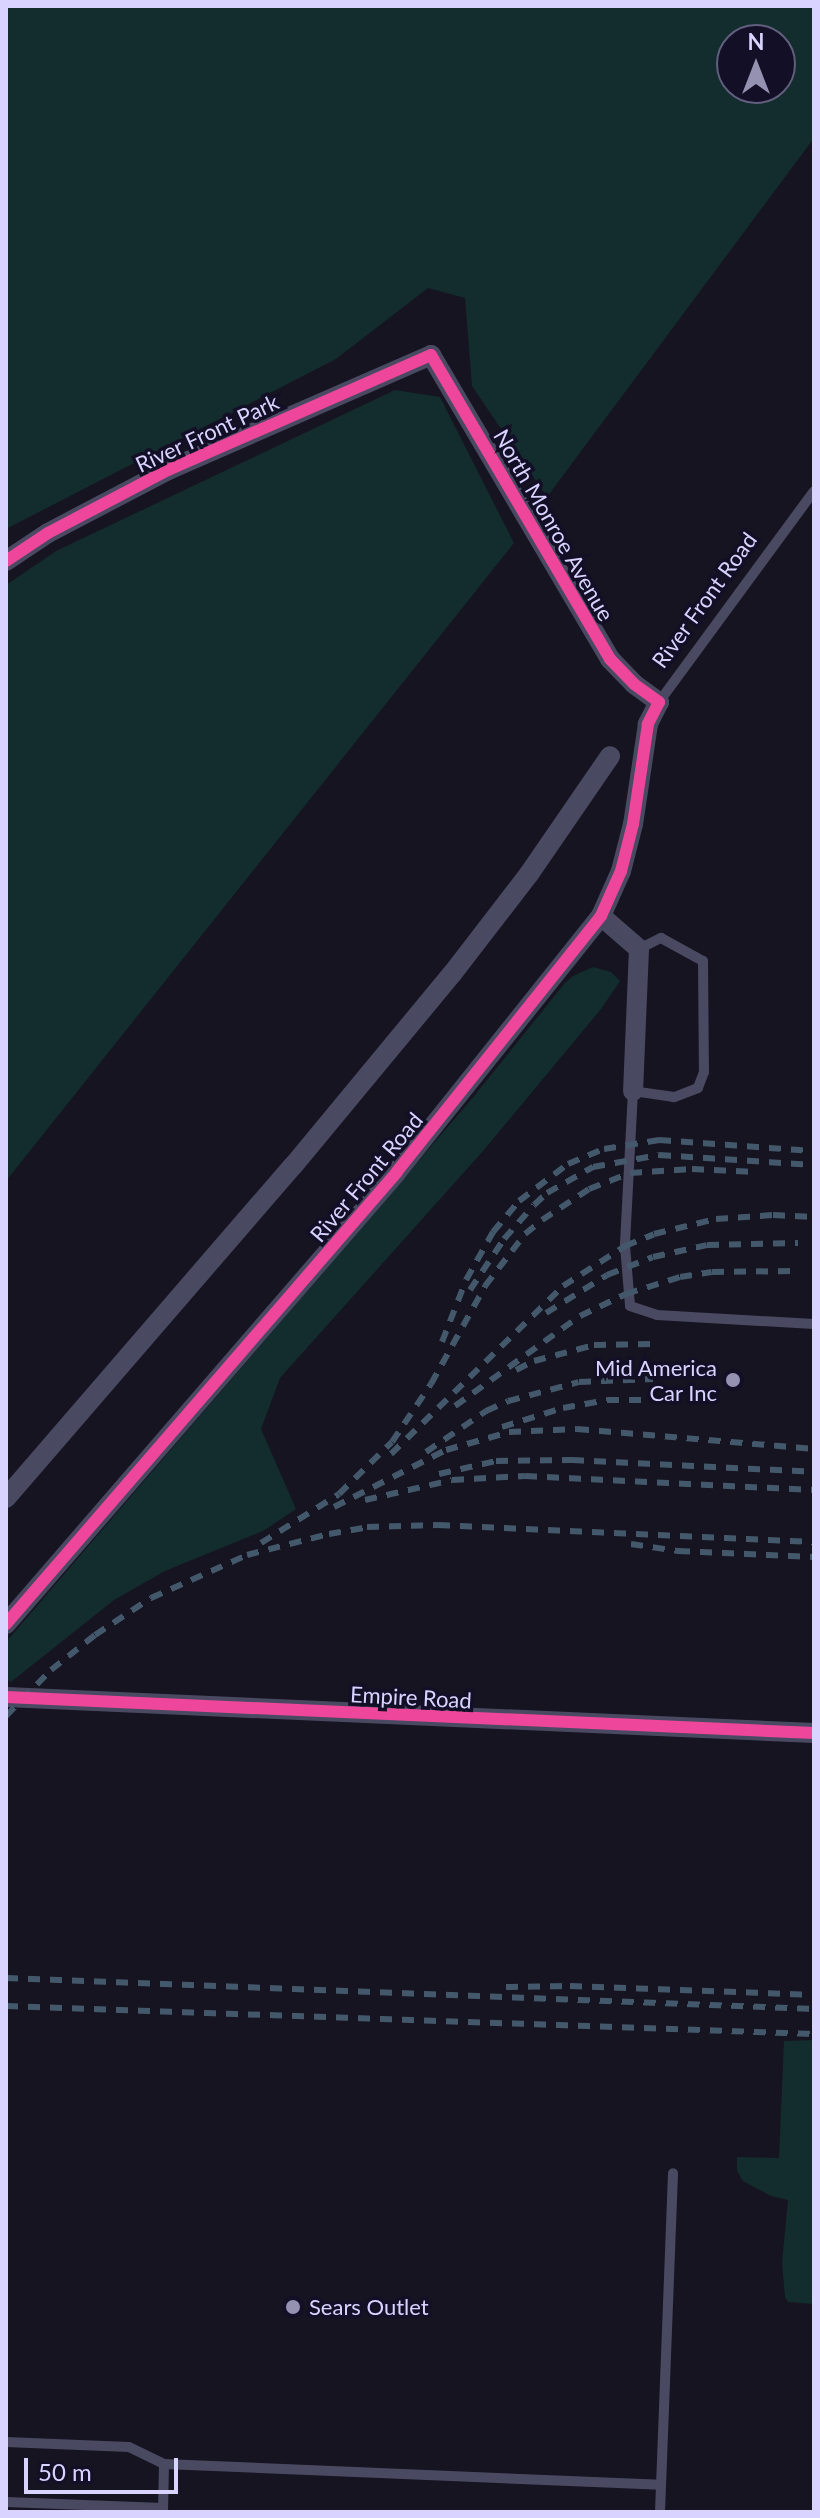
<!DOCTYPE html>
<html>
<head>
<meta charset="utf-8">
<style>
	body { margin:0 }
	#map { position:relative; width:820px; height:2518px; overflow:hidden; background:#161421; font-family:Lato,sans-serif }
	div>[style] { position:absolute }
	.green>* { inset:0; background:#132c2d }
	.service>* { height:10px; margin:-5px; padding:0 5px; transform-origin:5px; border-radius:5px; background:#4a4962 }
	.minor>* { height:20px; margin:-10px; padding:0 10px; transform-origin:10px; border-radius:10px; background:#4a4962 }
	.rail>* { height:6px; margin-top:-3px; transform-origin:0; background:repeating-linear-gradient(90deg,#43596b 0 12px,transparent 0 22px) }
	.cycleway>* { height:12px; margin:-6px; padding:0 6px; transform-origin:6px; border-radius:6px; background:#ed469a }
	.dots>* { width:22px; height:22px; translate:-50% -50%; box-sizing:border-box; border:4px solid #130f26; border-radius:50% }
	span { translate:-50% -50%; white-space:nowrap; text-align:center; line-height:1.15; -webkit-text-stroke:7px #130f26; paint-order:stroke }
	.street-label { font-size:22px; color:#d9d4ff }
	.poi-label { font-size:22px; color:#d9d4ff }
	.right { translate:-100% -50%; text-align:right }
	.left { translate:0 -50%; text-align:left }
	.frame { position:absolute; inset:0; border:8px solid #d9d4ff; pointer-events:none }
	.north { position:absolute; left:716px; top:24px; width:80px; height:80px; box-sizing:border-box; background:#130f26; border:2px solid #625e7d; border-radius:50%; rotate:0deg; font-size:22px; font-weight:700; line-height:32px; text-align:center; color:#d9d4ff }
	.north::after { content:''; display:block; margin:auto; width:28px; height:36px; background:#9591b1; clip-path:polygon(50% 0,100% 100%,50% 72%,0 100%) }
	.scale { position:absolute; left:24px; top:2458px; width:154px; height:36px; box-sizing:border-box; border:4px solid #d9d4ff; border-top:0; padding-left:10px; font-size:24px; line-height:28px; white-space:nowrap; color:#d9d4ff; -webkit-text-stroke:6px #130f26; paint-order:stroke }
</style>
</head>
<body>
<div id="map">
	<div class="green">
		<i style="clip-path:polygon(evenodd,6px 6px,814px 6px,814px 138px,547px 497px,472px 386px,465px 298px,428px 288px,336px 359px,6px 529px,6px 6px,732px 40px,780px 40px,780px 88px,732px 88px,732px 40px)"></i>
		<i style="clip-path:polygon(395px 390px,440px 397px,514px 543px,6px 1181px,6px 585px,56px 551px)"></i>
		<i style="clip-path:polygon(593px 967px,611px 972px,620px 981px,601px 1009px,483px 1151px,280px 1378px,261px 1429px,296px 1509px,263px 1531px,165px 1571px,114px 1600px,11px 1682px,6px 1679px,6px 1642px,475px 1095px,564px 984px,573px 976px)"></i>
		<i style="clip-path:polygon(814px 2040px,814px 2304px,788px 2302px,785px 2297px,782px 2262px,788px 2200px,771px 2196px,743px 2181px,737px 2171px,737px 2157px,779px 2158px,784px 2041px)"></i>
	</div>
	<div class="service">
		<i style="left:659px;top:702px;width:262px;rotate:-53.7deg"></i>
		<i style="left:639px;top:949px;width:25px;rotate:-27deg"></i>
		<i style="left:661px;top:938px;width:48px;rotate:28.7deg"></i>
		<i style="left:703px;top:961px;width:111px;rotate:89.5deg"></i>
		<i style="left:704px;top:1072px;width:17px;rotate:111deg"></i>
		<i style="left:698px;top:1088px;width:26px;rotate:159deg"></i>
		<i style="left:674px;top:1097px;width:41px;rotate:-171.7deg"></i>
		<i style="left:633px;top:1091px;width:155px;rotate:93deg"></i>
		<i style="left:625px;top:1246px;width:60px;rotate:85.2deg"></i>
		<i style="left:630px;top:1306px;width:28px;rotate:18deg"></i>
		<i style="left:657px;top:1315px;width:157px;rotate:3.3deg"></i>
		<i style="left:6px;top:2442px;width:123px;rotate:2.3deg"></i>
		<i style="left:129px;top:2447px;width:39px;rotate:26deg"></i>
		<i style="left:164px;top:2464px;width:497px;rotate:2.4deg"></i>
		<i style="left:6px;top:2502px;width:157px;rotate:2.2deg"></i>
		<i style="left:163px;top:2512px;width:48px;rotate:-88.8deg"></i>
		<i style="left:660px;top:2512px;width:339px;rotate:-87.8deg"></i>
	</div>
	<div class="minor">
		<i style="left:6px;top:561px;width:50px;rotate:-33.7deg"></i>
		<i style="left:48px;top:533px;width:136px;rotate:-27.7deg"></i>
		<i style="left:168px;top:470px;width:287px;rotate:-23.6deg"></i>
		<i style="left:431px;top:355px;width:353px;rotate:59.5deg"></i>
		<i style="left:610px;top:659px;width:35px;rotate:46deg"></i>
		<i style="left:634px;top:684px;width:31px;rotate:36deg"></i>
		<i style="left:659px;top:702px;width:25px;rotate:117deg"></i>
		<i style="left:648px;top:724px;width:101px;rotate:98.5deg"></i>
		<i style="left:633px;top:824px;width:49px;rotate:104.3deg"></i>
		<i style="left:621px;top:871px;width:49px;rotate:114deg"></i>
		<i style="left:601px;top:916px;width:327px;rotate:128.6deg"></i>
		<i style="left:397px;top:1172px;width:598px;rotate:130.86deg"></i>
		<i style="left:601px;top:916px;width:50px;rotate:41deg"></i>
		<i style="left:639px;top:949px;width:142px;rotate:92.4deg"></i>
		<i style="left:6px;top:1498px;width:439px;rotate:-49.2deg"></i>
		<i style="left:293px;top:1166px;width:249px;rotate:-50.4deg"></i>
		<i style="left:452px;top:974px;width:126px;rotate:-52.4deg"></i>
		<i style="left:529px;top:874px;width:143px;rotate:-55.5deg"></i>
		<i style="left:6px;top:1697px;width:809px;rotate:2.55deg"></i>
	</div>
	<div class="rail">
		<i style="left:470px;top:1290px;width:61px;rotate:-56.3deg"></i>
		<i style="left:504px;top:1239px;width:45px;rotate:-48.6deg"></i>
		<i style="left:534px;top:1205px;width:18px;rotate:-43deg"></i>
		<i style="left:547px;top:1193px;width:53px;rotate:-29.5deg"></i>
		<i style="left:593px;top:1167px;width:67px;rotate:-10.3deg"></i>
		<i style="left:659px;top:1155px;width:155px;rotate:3.7deg"></i>
		<i style="left:546px;top:1313px;width:72px;rotate:-31.9deg"></i>
		<i style="left:607px;top:1275px;width:49px;rotate:-21.4deg"></i>
		<i style="left:653px;top:1257px;width:55px;rotate:-12.5deg"></i>
		<i style="left:707px;top:1245px;width:91px;rotate:-1.3deg"></i>
		<i style="left:442px;top:1342px;width:66px;rotate:-68.8deg"></i>
		<i style="left:466px;top:1280px;width:55px;rotate:-60.6deg"></i>
		<i style="left:493px;top:1232px;width:40px;rotate:-50deg"></i>
		<i style="left:519px;top:1201px;width:61px;rotate:-37.1deg"></i>
		<i style="left:568px;top:1164px;width:39px;rotate:-23deg"></i>
		<i style="left:604px;top:1149px;width:56px;rotate:-9.3deg"></i>
		<i style="left:659px;top:1140px;width:155px;rotate:4.1deg"></i>
		<i style="left:516px;top:1370px;width:20px;rotate:-27deg"></i>
		<i style="left:534px;top:1361px;width:62px;rotate:-14.9deg"></i>
		<i style="left:594px;top:1345px;width:59px;rotate:-1deg"></i>
		<i style="left:455px;top:1406px;width:154px;rotate:-35.8deg"></i>
		<i style="left:580px;top:1316px;width:51px;rotate:-25.6deg"></i>
		<i style="left:626px;top:1294px;width:57px;rotate:-17.5deg"></i>
		<i style="left:680px;top:1277px;width:32px;rotate:-9deg"></i>
		<i style="left:712px;top:1272px;width:82px;rotate:-0.7deg"></i>
		<i style="left:502px;top:1427px;width:64px;rotate:-17.3deg"></i>
		<i style="left:563px;top:1408px;width:45px;rotate:-10.3deg"></i>
		<i style="left:607px;top:1400px;width:43px"></i>
		<i style="left:426px;top:1452px;width:73px;rotate:-34.3deg"></i>
		<i style="left:486px;top:1411px;width:24px;rotate:-24deg"></i>
		<i style="left:508px;top:1401px;width:73px;rotate:-15deg"></i>
		<i style="left:579px;top:1382px;width:74px;rotate:-2.3deg"></i>
		<i style="left:391px;top:1454px;width:240px;rotate:-44.3deg"></i>
		<i style="left:563px;top:1286px;width:74px;rotate:-32.8deg"></i>
		<i style="left:625px;top:1246px;width:31px;rotate:-22deg"></i>
		<i style="left:654px;top:1234px;width:64px;rotate:-13.6deg"></i>
		<i style="left:716px;top:1219px;width:57px;rotate:-4deg"></i>
		<i style="left:773px;top:1215px;width:41px;rotate:2.8deg"></i>
		<i style="left:439px;top:1474px;width:58px;rotate:-12.8deg"></i>
		<i style="left:496px;top:1461px;width:76px;rotate:-0.8deg"></i>
		<i style="left:572px;top:1460px;width:242px;rotate:2.8deg"></i>
		<i style="left:365px;top:1500px;width:89px;rotate:-12.9deg"></i>
		<i style="left:452px;top:1480px;width:73px;rotate:-3.1deg"></i>
		<i style="left:525px;top:1476px;width:289px;rotate:2.8deg"></i>
		<i style="left:334px;top:1507px;width:126px;rotate:-27deg"></i>
		<i style="left:446px;top:1450px;width:66px;rotate:-15.9deg"></i>
		<i style="left:509px;top:1432px;width:68px;rotate:-2.5deg"></i>
		<i style="left:577px;top:1429px;width:238px;rotate:4.8deg"></i>
		<i style="left:261px;top:1543px;width:92px;rotate:-32.1deg"></i>
		<i style="left:339px;top:1494px;width:74px;rotate:-44.5deg"></i>
		<i style="left:392px;top:1442px;width:70px;rotate:-56.1deg"></i>
		<i style="left:431px;top:1384px;width:112px;rotate:-61.1deg"></i>
		<i style="left:485px;top:1286px;width:66px;rotate:-52.4deg"></i>
		<i style="left:525px;top:1234px;width:22px;rotate:-39deg"></i>
		<i style="left:542px;top:1220px;width:56px;rotate:-33.4deg"></i>
		<i style="left:589px;top:1189px;width:44px;rotate:-21.3deg"></i>
		<i style="left:630px;top:1173px;width:62px;rotate:-3.7deg"></i>
		<i style="left:692px;top:1169px;width:64px;rotate:2.7deg"></i>
		<i style="left:631px;top:1544px;width:48px;rotate:8.5deg"></i>
		<i style="left:678px;top:1551px;width:136px;rotate:2.5deg"></i>
		<i style="left:6px;top:1716px;width:64px;rotate:-45.6deg"></i>
		<i style="left:51px;top:1670px;width:56px;rotate:-38.5deg"></i>
		<i style="left:95px;top:1635px;width:67px;rotate:-33.5deg"></i>
		<i style="left:151px;top:1598px;width:105px;rotate:-24.1deg"></i>
		<i style="left:247px;top:1555px;width:85px;rotate:-14.4deg"></i>
		<i style="left:329px;top:1534px;width:39px;rotate:-10deg"></i>
		<i style="left:367px;top:1527px;width:71px;rotate:-1.6deg"></i>
		<i style="left:438px;top:1525px;width:376px;rotate:2.6deg"></i>
		<i style="left:6px;top:1978px;width:809px;rotate:2.2deg"></i>
		<i style="left:506px;top:1987px;width:64px;rotate:-0.9deg"></i>
		<i style="left:570px;top:1986px;width:244px;rotate:2.1deg"></i>
		<i style="left:6px;top:2006px;width:808px;rotate:1.98deg"></i>
	</div>
	<div class="cycleway">
		<i style="left:6px;top:561px;width:50px;rotate:-33.7deg"></i>
		<i style="left:48px;top:533px;width:136px;rotate:-27.7deg"></i>
		<i style="left:168px;top:470px;width:287px;rotate:-23.6deg"></i>
		<i style="left:431px;top:355px;width:353px;rotate:59.5deg"></i>
		<i style="left:610px;top:659px;width:35px;rotate:46deg"></i>
		<i style="left:634px;top:684px;width:31px;rotate:36deg"></i>
		<i style="left:659px;top:702px;width:25px;rotate:117deg"></i>
		<i style="left:648px;top:724px;width:101px;rotate:98.5deg"></i>
		<i style="left:633px;top:824px;width:49px;rotate:104.3deg"></i>
		<i style="left:621px;top:871px;width:49px;rotate:114deg"></i>
		<i style="left:601px;top:916px;width:327px;rotate:128.6deg"></i>
		<i style="left:397px;top:1172px;width:598px;rotate:130.86deg"></i>
		<i style="left:6px;top:1697px;width:809px;rotate:2.55deg"></i>
	</div>
	<div class="dots">
		<i style="left:733px;top:1380px;background:#9591b1"></i>
		<i style="left:293px;top:2307px;background:#9591b1"></i>
	</div>
	<div class="street-label">
		<span style="left:207px;top:433px;rotate:-25deg">River Front Park</span>
		<span style="left:554px;top:525px;rotate:60deg">North Monroe Avenue</span>
		<span style="left:704px;top:600px;rotate:-54deg">River Front Road</span>
		<span style="left:366px;top:1177px;rotate:-50deg">River Front Road</span>
		<span style="left:411px;top:1697px;rotate:3deg">Empire Road</span>
	</div>
	<div class="poi-label">
		<span class="right" style="left:717px;top:1380px">Mid America<br>Car Inc</span>
		<span class="left" style="left:309px;top:2307px">Sears Outlet</span>
	</div>
	<div class="frame"></div>
	<div class="north">N</div>
	<div class="scale">50 m</div>
</div>
</body>
</html>
